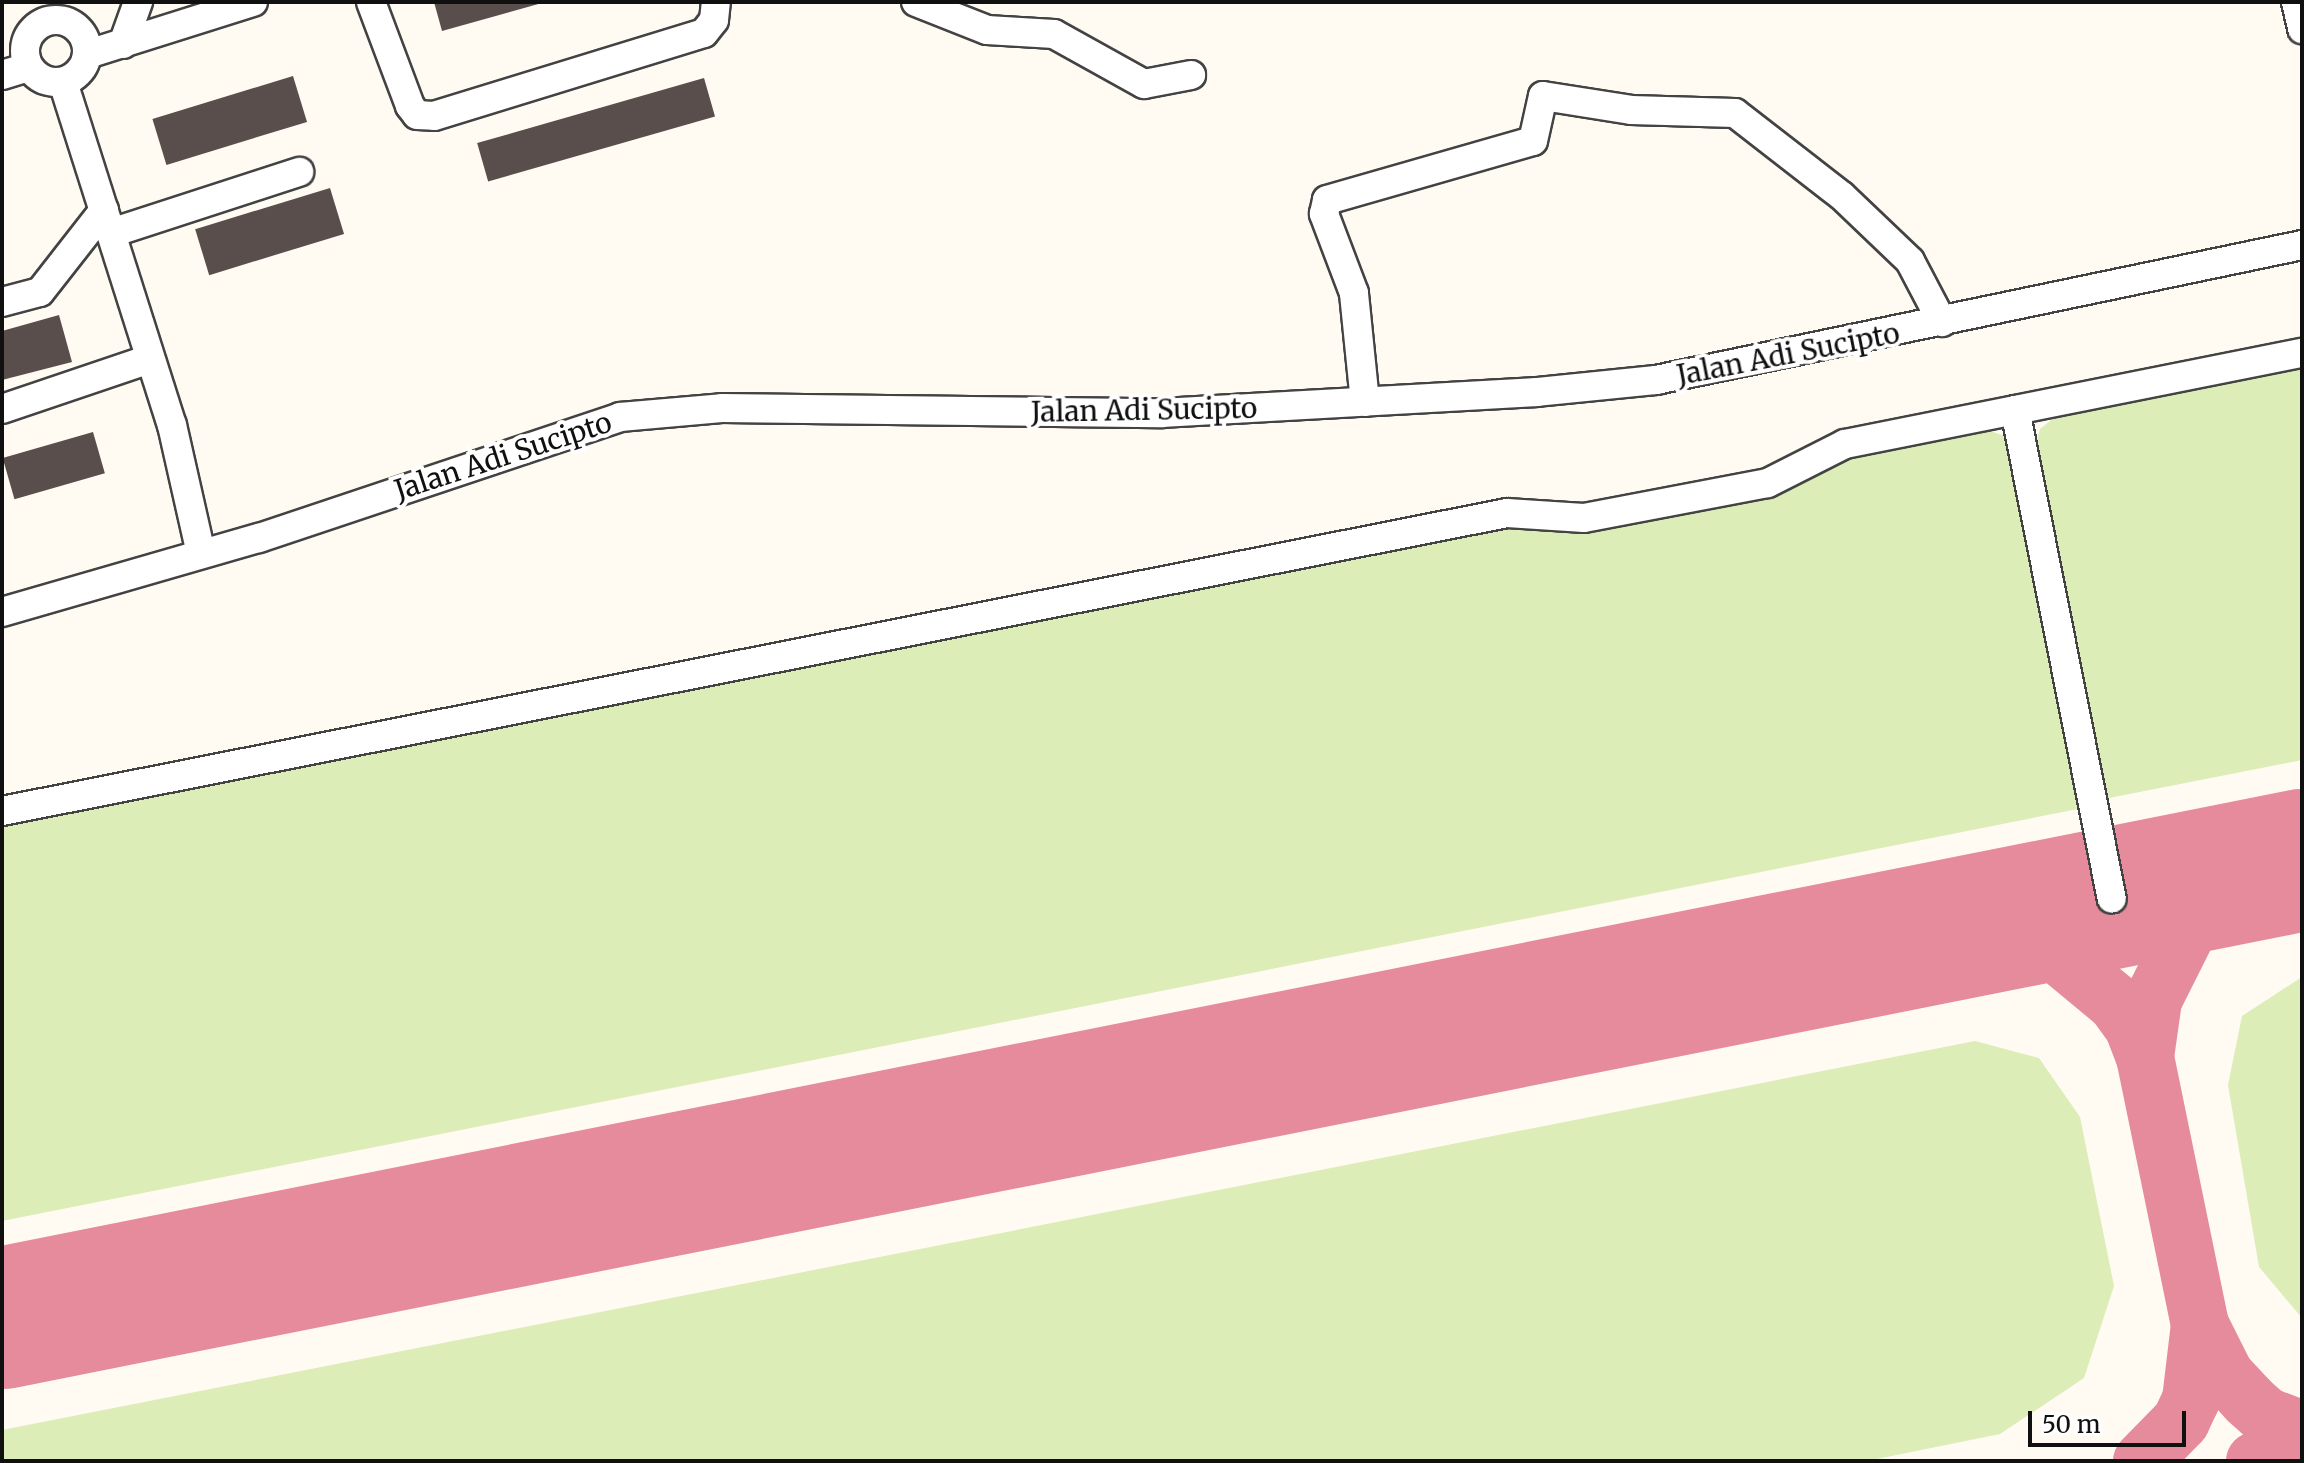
<!DOCTYPE html>
<html>
<head>
<meta charset="utf-8">
<style>
	body { margin:0 }
	#map { position:relative; width:2304px; height:1463px; overflow:hidden; background:#fffaf2; font-family:Merriweather,serif }
	div>[style] { position:absolute }
	.green>* { inset:0; background:#ddedb8 }
	.taxiway>* { height:58px; margin:-29px; padding:0 29px; transform-origin:29px; border-radius:29px; background:#e58b9b }
	.runway>* { height:142px; margin:-71px; padding:0 71px; transform-origin:71px; border-radius:71px; background:#e58b9b }
	.building>* { inset:0; background:#594e4b; transform-origin:0 0 }
	.roads { filter:drop-shadow(2px 0 #434343) drop-shadow(-2px 0 #434343) drop-shadow(0 2px #434343) drop-shadow(0 -2px #434343) }
	.minor>* { height:28px; margin:-14px; padding:0 14px; transform-origin:14px; border-radius:14px; background:#fff }
	.minor>.ring { margin:-14px; padding:0; box-sizing:content-box; background:none; border:28px solid #fff; border-radius:50% }
	span { translate:-50% -50%; white-space:nowrap; text-align:center; line-height:1.15; -webkit-text-stroke:8px #fff; paint-order:stroke }
	.street-label { font-size:28px; color:#101010 }
	.frame { position:absolute; inset:0; border:4px solid #101010; pointer-events:none }
	.scale { position:absolute; left:2028px; top:1411px; width:158px; height:36px; box-sizing:border-box; border:4px solid #101010; border-top:0; padding-left:10px; font-size:24px; line-height:28px; white-space:nowrap; color:#101010; -webkit-text-stroke:6px #fff; paint-order:stroke }
</style>
</head>
<body>
<div id="map">
	<div class="green">
		<i style="clip-path:polygon(2302px 366px,2302px 760px,2104px 799px,2034px 451px,2040px 429px,2059px 414px)"></i>
		<i style="clip-path:polygon(1981px 428px,2005px 436px,2016px 457px,2088px 807px,2px 1221px,2px 826px,1516px 523px,1584px 532px,1777px 492px,1825px 457px)"></i>
		<i style="clip-path:polygon(2302px 977px,2302px 1318px,2259px 1267px,2228px 1085px,2242px 1016px)"></i>
		<i style="clip-path:polygon(1975px 1041px,2039px 1058px,2080px 1117px,2114px 1286px,2084px 1378px,2000px 1434px,1867px 1461px,2px 1461px,2px 1430px)"></i>
	</div>
	<div class="taxiway">
		<i style="left:1948px;top:931px;width:68px;rotate:4.2deg"></i>
		<i style="left:2016px;top:936px;width:46px;rotate:24.3deg"></i>
		<i style="left:2058px;top:955px;width:75px;rotate:39.6deg"></i>
		<i style="left:2116px;top:1003px;width:29px;rotate:54deg"></i>
		<i style="left:2133px;top:1026px;width:33px;rotate:69deg"></i>
		<i style="left:2145px;top:1057px;width:274px;rotate:78.4deg"></i>
		<i style="left:2200px;top:1325px;width:56px;rotate:63.4deg"></i>
		<i style="left:2225px;top:1375px;width:34px;rotate:47deg"></i>
		<i style="left:2248px;top:1400px;width:24px;rotate:42deg"></i>
		<i style="left:2266px;top:1416px;width:39px;rotate:21deg"></i>
		<i style="left:2145px;top:1057px;width:58px;rotate:-82deg"></i>
		<i style="left:2153px;top:1000px;width:78px;rotate:-63.4deg"></i>
		<i style="left:2188px;top:930px;width:31px;rotate:-50deg"></i>
		<i style="left:2208px;top:906px;width:68px;rotate:-34.2deg"></i>
		<i style="left:2142px;top:1461px;width:56px;rotate:-45.7deg"></i>
		<i style="left:2181px;top:1421px;width:23px;rotate:-65deg"></i>
		<i style="left:2191px;top:1400px;width:76px;rotate:-83.2deg"></i>
		<i style="left:2255px;top:1461px;width:48px;rotate:-10.8deg"></i>
	</div>
	<div class="runway">
		<i style="left:2px;top:1318px;width:2345px;rotate:-11.26deg"></i>
	</div>
	<div class="building">
		<i style="clip-path:polygon(434px 2px,542px 2px,542px 3px,442px 31px)"></i>
		<i style="left:293px;top:76px;width:48px;height:147px;rotate:73deg"></i>
		<i style="left:704px;top:78px;width:40px;height:236px;rotate:74deg"></i>
		<i style="left:330px;top:188px;width:48px;height:141px;rotate:73deg"></i>
		<i style="clip-path:polygon(59px 315px,72px 362px,2px 380px,2px 331px)"></i>
		<i style="left:93px;top:432px;width:43px;height:94px;rotate:74deg"></i>
	</div>
	<div class="roads">
		<div class="minor">
			<i style="left:371px;top:2px;width:111px;rotate:69.4deg"></i>
			<i style="left:410px;top:106px;width:11px;rotate:52deg"></i>
			<i style="left:417px;top:115px;width:17px;rotate:3deg"></i>
			<i style="left:434px;top:116px;width:282px;rotate:-17.1deg"></i>
			<i style="left:704px;top:33px;width:16px;rotate:-52deg"></i>
			<i style="left:714px;top:20px;width:18px;rotate:-84deg"></i>
			<i style="left:916px;top:2px;width:76px;rotate:21.5deg"></i>
			<i style="left:987px;top:30px;width:67px;rotate:3.4deg"></i>
			<i style="left:1054px;top:34px;width:103px;rotate:29.1deg"></i>
			<i style="left:1144px;top:84px;width:48px;rotate:-10.8deg"></i>
			<i style="left:2296px;top:2px;width:28px;rotate:77deg"></i>
			<i class="ring" style="left:25px;top:20px;width:34px;height:34px"></i>
			<i style="left:123px;top:44px;width:45px;rotate:-70.3deg"></i>
			<i style="left:88px;top:54px;width:173px;rotate:-17.5deg"></i>
			<i style="left:2px;top:75px;width:28px;rotate:-17deg"></i>
			<i style="left:63px;top:82px;width:360px;rotate:72.4deg"></i>
			<i style="left:172px;top:425px;width:132px;rotate:77.3deg"></i>
			<i style="left:111px;top:233px;width:198px;rotate:-18deg"></i>
			<i style="left:2px;top:302px;width:39px;rotate:-15deg"></i>
			<i style="left:40px;top:292px;width:104px;rotate:-52deg"></i>
			<i style="left:1365px;top:402px;width:110px;rotate:-95.8deg"></i>
			<i style="left:1354px;top:293px;width:85px;rotate:-110.8deg"></i>
			<i style="left:1324px;top:214px;width:14px;rotate:-78deg"></i>
			<i style="left:1327px;top:200px;width:214px;rotate:-16deg"></i>
			<i style="left:1533px;top:141px;width:46px;rotate:-77.5deg"></i>
			<i style="left:1543px;top:96px;width:89px;rotate:9deg"></i>
			<i style="left:1631px;top:110px;width:104px;rotate:1.7deg"></i>
			<i style="left:1735px;top:113px;width:135px;rotate:37.8deg"></i>
			<i style="left:1842px;top:196px;width:94px;rotate:43.7deg"></i>
			<i style="left:1910px;top:261px;width:69px;rotate:62.3deg"></i>
			<i style="left:2px;top:409px;width:156px;rotate:-18.7deg"></i>
			<i style="left:2015px;top:410px;width:498px;rotate:78.8deg"></i>
			<i style="left:2px;top:612px;width:267px;rotate:-16.1deg"></i>
			<i style="left:259px;top:538px;width:381px;rotate:-18.5deg"></i>
			<i style="left:620px;top:417px;width:102px;rotate:-5deg"></i>
			<i style="left:722px;top:408px;width:439px;rotate:0.7deg"></i>
			<i style="left:1161px;top:413px;width:377px;rotate:-3.2deg"></i>
			<i style="left:1537px;top:392px;width:120px;rotate:-5.8deg"></i>
			<i style="left:1656px;top:380px;width:660px;rotate:-11.8deg"></i>
			<i style="left:2px;top:811px;width:1534px;rotate:-11.2deg"></i>
			<i style="left:1507px;top:513px;width:77px;rotate:3.7deg"></i>
			<i style="left:1584px;top:518px;width:187px;rotate:-10.8deg"></i>
			<i style="left:1768px;top:483px;width:86px;rotate:-26.9deg"></i>
			<i style="left:1845px;top:444px;width:466px;rotate:-11.3deg"></i>
		</div>
	</div>
	<div class="street-label">
		<span style="left:1788px;top:354px;rotate:-11deg">Jalan Adi Sucipto</span>
		<span style="left:1144px;top:410px;rotate:-1deg">Jalan Adi Sucipto</span>
		<span style="left:503px;top:456px;rotate:-18deg">Jalan Adi Sucipto</span>
	</div>
	<div class="frame"></div>
	<div class="scale">50 m</div>
</div>
</body>
</html>
